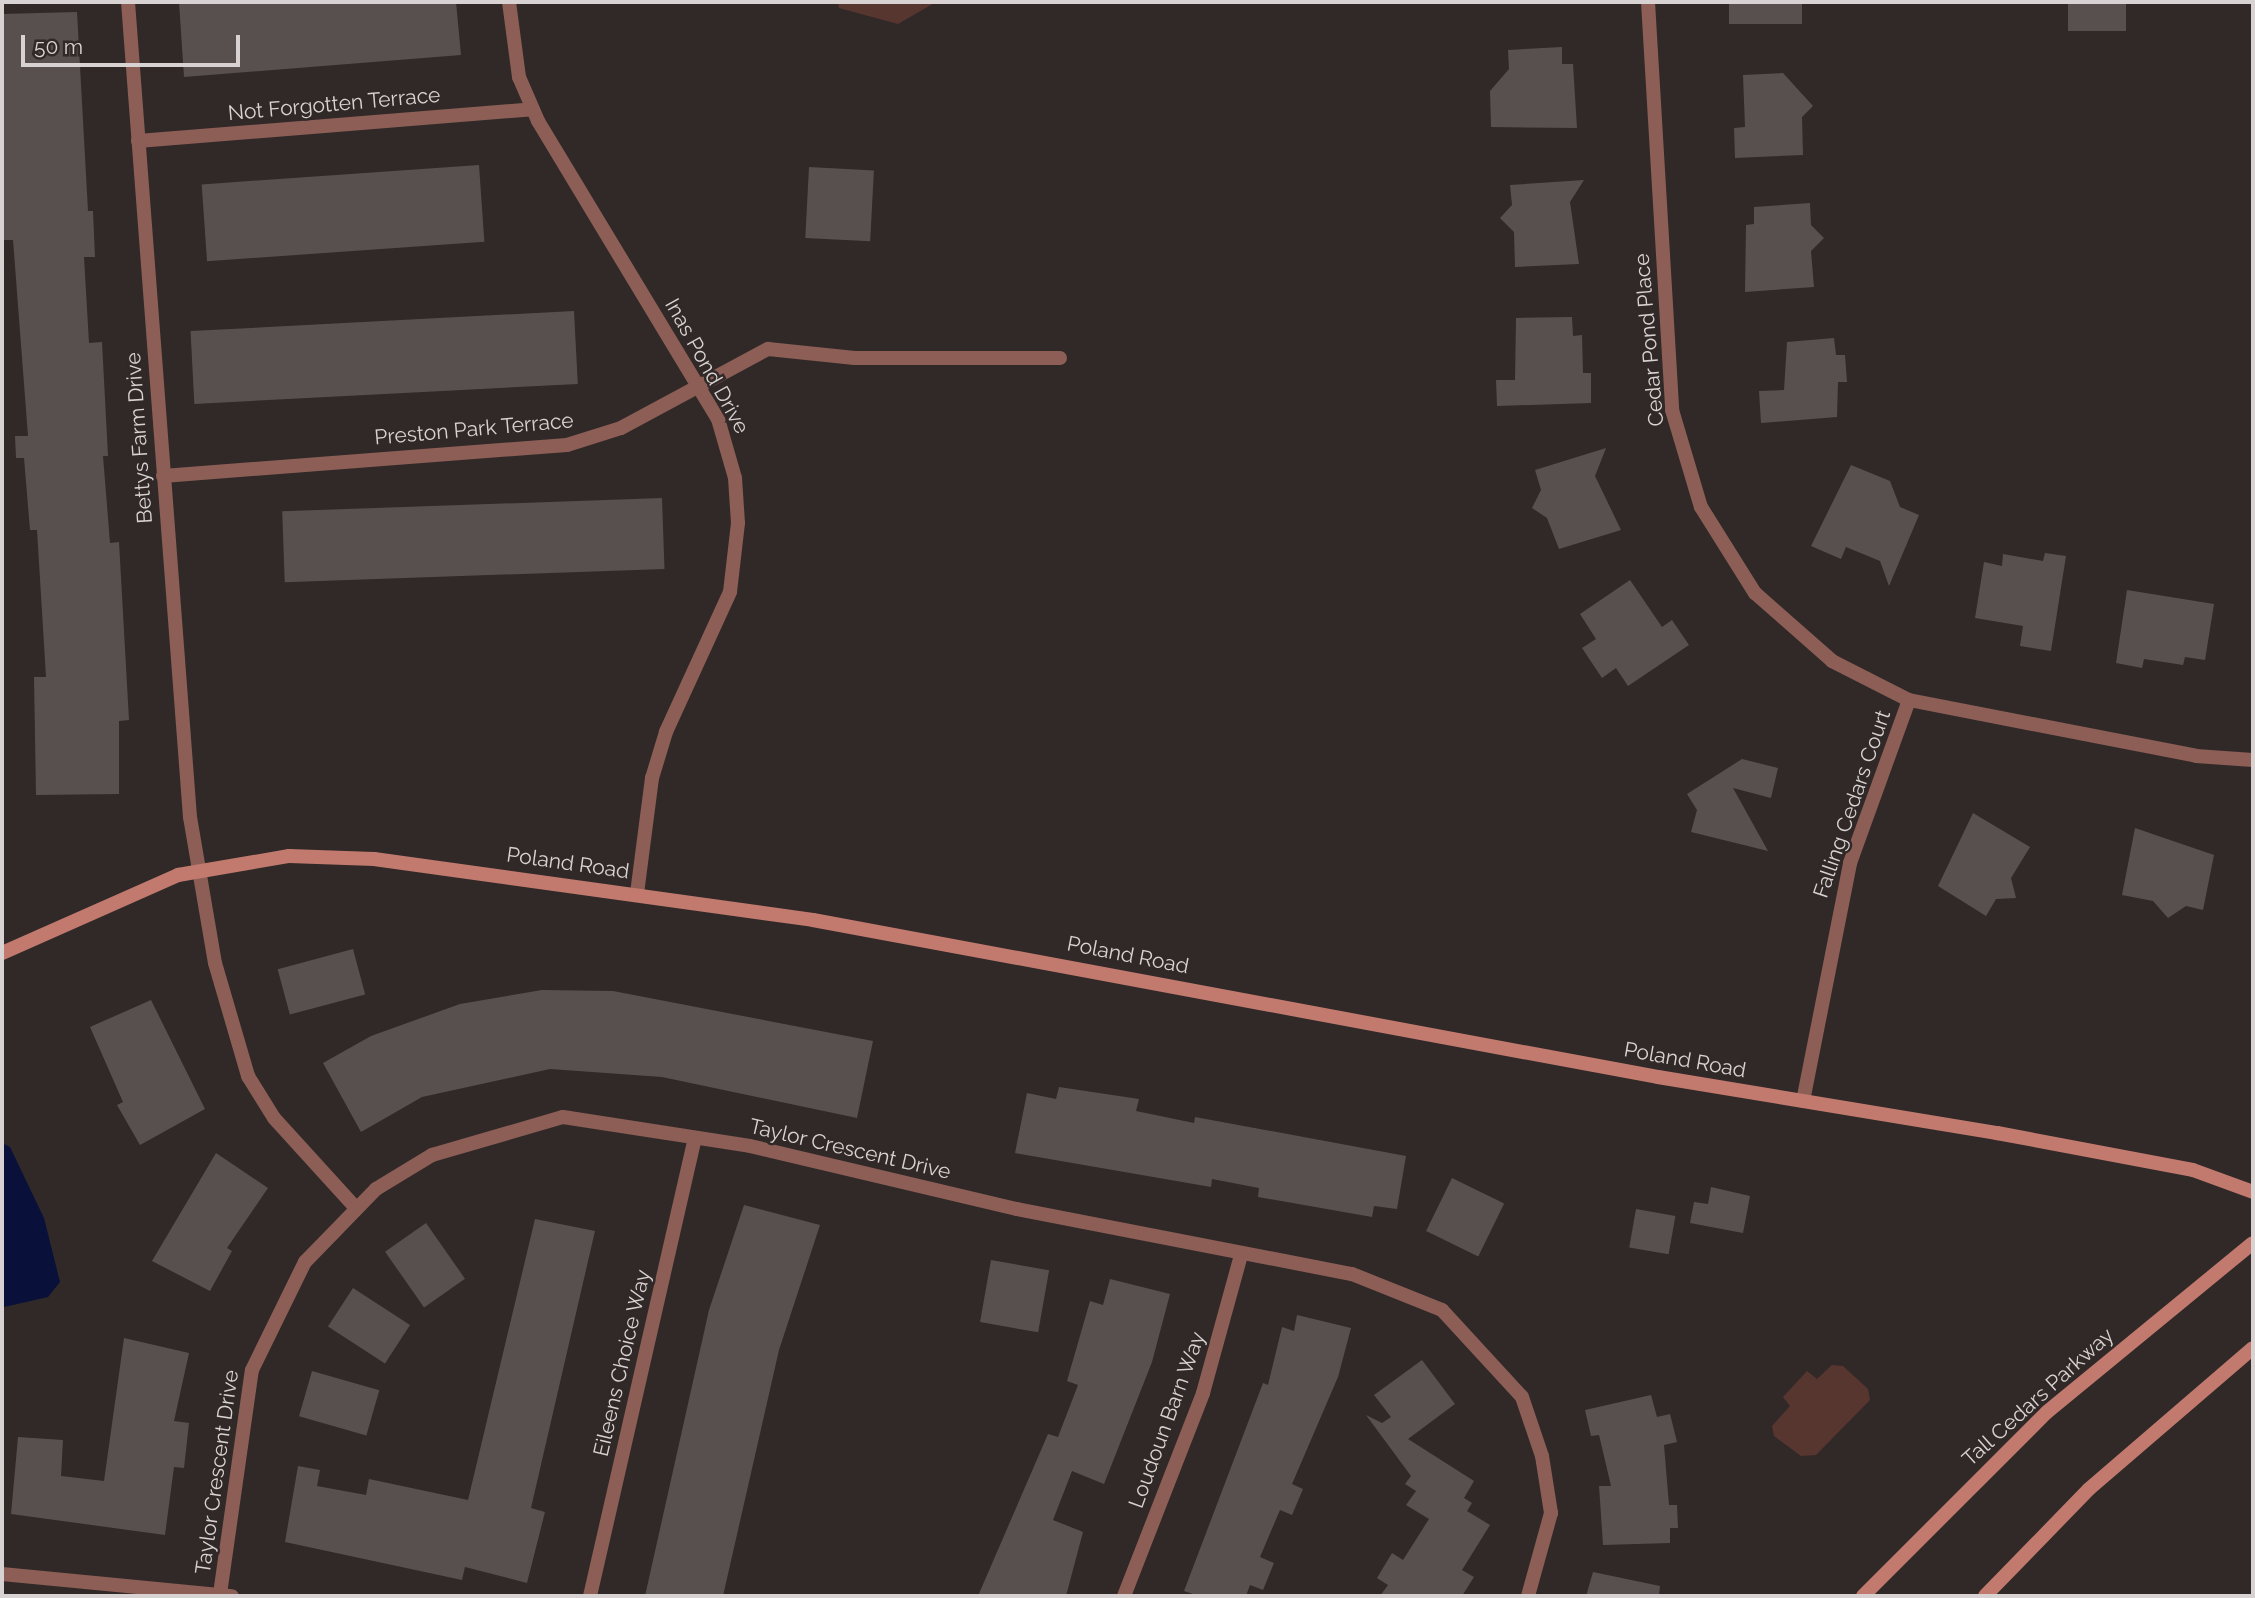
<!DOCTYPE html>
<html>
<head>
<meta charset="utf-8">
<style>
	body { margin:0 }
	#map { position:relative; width:2255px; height:1598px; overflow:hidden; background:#302928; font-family:Raleway,sans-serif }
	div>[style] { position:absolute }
	.green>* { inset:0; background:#583630 }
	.water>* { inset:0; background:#09113a }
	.building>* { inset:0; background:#58504f; transform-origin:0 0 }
	.street>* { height:14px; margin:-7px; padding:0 7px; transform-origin:7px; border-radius:7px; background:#8c5e56 }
	.secondary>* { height:14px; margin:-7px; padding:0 7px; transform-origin:7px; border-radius:7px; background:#c37a6e }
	span { translate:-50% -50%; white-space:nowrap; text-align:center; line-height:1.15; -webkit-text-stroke:5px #302928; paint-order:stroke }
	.street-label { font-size:21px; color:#d8d3d2 }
	.frame { position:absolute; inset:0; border:4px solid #d8d3d2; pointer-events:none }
	.scale { position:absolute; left:21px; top:35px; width:219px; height:32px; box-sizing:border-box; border:4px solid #d8d3d2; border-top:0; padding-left:9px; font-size:21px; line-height:24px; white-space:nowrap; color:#d8d3d2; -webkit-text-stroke:5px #302928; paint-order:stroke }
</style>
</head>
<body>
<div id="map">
	<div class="green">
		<i style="clip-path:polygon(838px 2px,936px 2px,898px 24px,839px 8px)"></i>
		<i style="clip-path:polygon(1832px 1365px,1843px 1366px,1868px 1389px,1870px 1400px,1816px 1455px,1801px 1456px,1774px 1436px,1772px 1426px,1790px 1406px,1783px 1397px,1807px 1371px,1817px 1379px)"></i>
	</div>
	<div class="water">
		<i style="clip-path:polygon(2px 1143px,10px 1147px,44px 1218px,60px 1282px,48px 1297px,4px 1307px,2px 1314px)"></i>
	</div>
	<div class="building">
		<i style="clip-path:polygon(179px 2px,456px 2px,461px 55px,184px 77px)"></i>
		<i style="left:1729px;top:2px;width:73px;height:22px"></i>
		<i style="left:2068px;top:2px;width:58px;height:29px"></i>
		<i style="clip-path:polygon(77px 12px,88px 211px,93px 211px,95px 257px,84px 257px,89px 343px,102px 342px,108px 456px,103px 456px,110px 543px,119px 542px,129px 720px,119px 721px,119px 794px,36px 795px,34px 677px,46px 677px,37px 530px,30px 530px,24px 458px,16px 458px,15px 436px,28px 436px,13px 240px,2px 240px,2px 14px)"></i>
		<i style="clip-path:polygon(1562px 47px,1562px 64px,1573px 64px,1577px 128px,1491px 127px,1490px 91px,1509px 69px,1508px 50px)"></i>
		<i style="clip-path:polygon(1783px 73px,1813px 106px,1802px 117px,1803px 155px,1735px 158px,1734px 128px,1745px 127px,1743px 75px)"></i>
		<i style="left:479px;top:165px;width:77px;height:278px;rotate:86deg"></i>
		<i style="left:809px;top:167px;width:65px;height:71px;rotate:3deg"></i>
		<i style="clip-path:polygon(1584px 180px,1570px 202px,1579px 264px,1515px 267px,1514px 232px,1500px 218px,1512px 205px,1510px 185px)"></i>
		<i style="clip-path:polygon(1810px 203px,1811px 225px,1824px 238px,1811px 251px,1814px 287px,1745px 292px,1746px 225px,1754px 224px,1754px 207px)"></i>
		<i style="left:574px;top:311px;width:73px;height:384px;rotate:87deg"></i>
		<i style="clip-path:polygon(1572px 317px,1573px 336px,1582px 335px,1583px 373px,1591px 373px,1591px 403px,1497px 406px,1496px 380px,1515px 380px,1516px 318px)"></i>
		<i style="clip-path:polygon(1834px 338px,1836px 355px,1845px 355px,1847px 382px,1838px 382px,1837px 417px,1761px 423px,1759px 391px,1784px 390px,1787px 342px)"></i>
		<i style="clip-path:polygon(1606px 448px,1595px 476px,1621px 530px,1559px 549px,1547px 518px,1532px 508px,1541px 490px,1535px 470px)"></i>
		<i style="clip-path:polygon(1851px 465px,1890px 481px,1900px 507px,1919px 515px,1889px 586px,1880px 561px,1846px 547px,1841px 559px,1811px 546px)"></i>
		<i style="left:662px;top:498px;width:71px;height:380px;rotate:88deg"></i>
		<i style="clip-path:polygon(2045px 553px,2066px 556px,2051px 651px,2020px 646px,2023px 626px,1975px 618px,1984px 562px,2002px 566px,2003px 554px,2043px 561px)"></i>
		<i style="clip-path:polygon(1630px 580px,1662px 627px,1672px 620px,1689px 645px,1628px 686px,1616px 668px,1602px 678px,1582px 648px,1596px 639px,1580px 614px)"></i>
		<i style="clip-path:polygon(2127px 590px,2214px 604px,2205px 660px,2185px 657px,2183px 665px,2144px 659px,2142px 668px,2116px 663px)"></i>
		<i style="clip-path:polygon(1742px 759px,1778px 768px,1771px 798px,1733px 788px,1768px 851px,1691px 832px,1697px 810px,1687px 794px)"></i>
		<i style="clip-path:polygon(1973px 813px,2030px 847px,2011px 878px,2016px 898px,1996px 899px,1986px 916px,1938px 886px)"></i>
		<i style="clip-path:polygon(2135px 828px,2214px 855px,2203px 910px,2186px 906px,2168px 918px,2153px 901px,2122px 895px)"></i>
		<i style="left:353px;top:949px;width:47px;height:78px;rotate:75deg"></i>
		<i style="clip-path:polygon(542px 990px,613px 991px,873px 1041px,857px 1118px,662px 1077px,550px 1069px,422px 1097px,361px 1132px,323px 1063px,371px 1036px,460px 1004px)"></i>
		<i style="clip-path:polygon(151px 1000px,205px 1109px,140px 1145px,117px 1105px,123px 1102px,90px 1027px)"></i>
		<i style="clip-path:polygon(1059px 1087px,1139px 1099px,1136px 1111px,1194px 1123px,1195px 1117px,1406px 1156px,1397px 1209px,1374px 1206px,1372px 1217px,1258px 1197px,1259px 1188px,1212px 1179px,1211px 1187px,1015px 1153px,1027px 1093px,1056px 1099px)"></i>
		<i style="clip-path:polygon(216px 1153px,268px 1188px,227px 1248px,232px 1251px,210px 1291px,152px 1261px)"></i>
		<i style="left:1452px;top:1178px;width:58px;height:59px;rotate:26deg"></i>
		<i style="clip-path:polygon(1711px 1187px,1750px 1196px,1743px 1233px,1690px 1223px,1694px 1202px,1708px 1204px)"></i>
		<i style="clip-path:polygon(744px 1205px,820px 1225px,779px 1350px,723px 1596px,645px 1596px,709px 1310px)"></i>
		<i style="left:1636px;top:1209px;width:40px;height:39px;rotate:10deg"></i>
		<i style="clip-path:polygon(535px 1219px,595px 1231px,531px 1508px,545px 1512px,527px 1583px,465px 1567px,462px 1580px,285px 1542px,298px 1466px,320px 1470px,317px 1486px,366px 1495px,369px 1479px,468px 1500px)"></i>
		<i style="left:426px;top:1223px;width:68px;height:50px;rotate:55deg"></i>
		<i style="left:991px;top:1260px;width:59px;height:63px;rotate:10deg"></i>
		<i style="clip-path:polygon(1110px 1279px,1170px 1294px,1152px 1362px,1104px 1484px,1072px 1471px,1053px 1520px,1083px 1532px,1066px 1596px,978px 1596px,1048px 1434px,1058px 1437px,1078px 1385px,1067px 1381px,1090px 1301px,1103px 1305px)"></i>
		<i style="left:353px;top:1288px;width:68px;height:46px;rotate:33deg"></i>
		<i style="clip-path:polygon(1297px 1315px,1351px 1328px,1338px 1377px,1292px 1484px,1303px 1489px,1292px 1515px,1280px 1510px,1260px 1557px,1274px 1563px,1263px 1590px,1250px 1585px,1246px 1596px,1199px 1596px,1184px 1591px,1263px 1383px,1268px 1385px,1282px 1327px,1294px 1331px)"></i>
		<i style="clip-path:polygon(124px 1338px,189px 1353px,174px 1421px,189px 1423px,184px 1468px,174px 1467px,165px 1535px,11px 1514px,18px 1437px,63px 1440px,61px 1476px,104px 1481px)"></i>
		<i style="clip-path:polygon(1422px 1360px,1455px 1404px,1408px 1439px,1474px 1481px,1464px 1498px,1472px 1503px,1467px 1511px,1490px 1525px,1462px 1570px,1474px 1577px,1462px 1596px,1380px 1596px,1388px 1585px,1377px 1578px,1392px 1553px,1403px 1560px,1429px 1519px,1406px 1505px,1416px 1491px,1405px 1484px,1411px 1476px,1366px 1415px,1382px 1423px,1391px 1417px,1374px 1395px)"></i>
		<i style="left:312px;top:1371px;width:70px;height:47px;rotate:16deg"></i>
		<i style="clip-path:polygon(1651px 1395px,1657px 1417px,1670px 1414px,1677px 1442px,1664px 1445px,1669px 1505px,1677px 1505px,1678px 1528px,1670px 1528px,1670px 1543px,1603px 1545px,1599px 1486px,1611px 1486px,1599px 1435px,1591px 1436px,1585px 1410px)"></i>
		<i style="clip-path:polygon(1593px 1572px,1660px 1586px,1659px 1596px,1586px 1596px)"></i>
	</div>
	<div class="street">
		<i style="left:128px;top:2px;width:817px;rotate:85.65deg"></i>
		<i style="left:190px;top:817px;width:148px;rotate:80.3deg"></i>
		<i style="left:215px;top:963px;width:118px;rotate:73.7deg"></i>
		<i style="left:248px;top:1076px;width:49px;rotate:58.2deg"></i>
		<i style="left:274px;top:1118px;width:120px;rotate:47.7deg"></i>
		<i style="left:509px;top:2px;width:76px;rotate:82.4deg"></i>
		<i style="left:519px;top:77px;width:48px;rotate:66.6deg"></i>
		<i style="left:538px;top:121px;width:348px;rotate:58.9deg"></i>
		<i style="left:718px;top:419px;width:61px;rotate:73.9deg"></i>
		<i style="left:735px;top:478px;width:45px;rotate:86.2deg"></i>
		<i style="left:738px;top:523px;width:69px;rotate:96.6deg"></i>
		<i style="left:730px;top:592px;width:154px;rotate:114.6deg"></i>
		<i style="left:666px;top:732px;width:48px;rotate:106.9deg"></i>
		<i style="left:652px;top:778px;width:117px;rotate:97.4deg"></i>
		<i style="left:1648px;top:2px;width:409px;rotate:86.6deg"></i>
		<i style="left:1672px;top:410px;width:101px;rotate:73.4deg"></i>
		<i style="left:1701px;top:507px;width:102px;rotate:57.9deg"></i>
		<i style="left:1755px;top:593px;width:103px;rotate:41.4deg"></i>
		<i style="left:1832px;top:661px;width:86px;rotate:26.9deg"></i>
		<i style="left:1909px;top:700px;width:292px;rotate:11deg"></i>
		<i style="left:2196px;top:756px;width:57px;rotate:4deg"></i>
		<i style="left:138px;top:141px;width:396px;rotate:-4.6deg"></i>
		<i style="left:163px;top:476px;width:405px;rotate:-4.4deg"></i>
		<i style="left:567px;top:445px;width:57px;rotate:-17.5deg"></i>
		<i style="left:621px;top:428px;width:167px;rotate:-28.3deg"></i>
		<i style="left:768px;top:349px;width:87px;rotate:5.9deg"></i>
		<i style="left:855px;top:358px;width:205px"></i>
		<i style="left:1803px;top:1101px;width:243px;rotate:-78.8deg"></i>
		<i style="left:1850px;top:863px;width:173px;rotate:-70.1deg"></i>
		<i style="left:2px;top:1574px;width:231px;rotate:5.5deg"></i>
		<i style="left:220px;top:1594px;width:226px;rotate:-81.9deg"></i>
		<i style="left:252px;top:1370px;width:120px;rotate:-63.9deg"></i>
		<i style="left:305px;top:1262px;width:102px;rotate:-45.8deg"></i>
		<i style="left:376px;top:1189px;width:66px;rotate:-31.3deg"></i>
		<i style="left:432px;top:1155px;width:136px;rotate:-16.2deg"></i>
		<i style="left:563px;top:1117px;width:189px;rotate:8.8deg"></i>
		<i style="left:750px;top:1146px;width:274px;rotate:13.3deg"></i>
		<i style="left:1017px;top:1209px;width:341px;rotate:11deg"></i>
		<i style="left:1352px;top:1274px;width:97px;rotate:21.8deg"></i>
		<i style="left:1442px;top:1310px;width:118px;rotate:47.4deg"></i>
		<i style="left:1522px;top:1397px;width:62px;rotate:71.3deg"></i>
		<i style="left:1542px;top:1456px;width:58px;rotate:81deg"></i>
		<i style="left:1551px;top:1513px;width:86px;rotate:105.5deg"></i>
		<i style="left:590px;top:1596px;width:470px;rotate:-77.1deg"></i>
		<i style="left:1124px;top:1596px;width:218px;rotate:-68.7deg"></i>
		<i style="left:1203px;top:1393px;width:143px;rotate:-74.6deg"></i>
	</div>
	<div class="secondary">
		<i style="left:2px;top:953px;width:193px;rotate:-23.9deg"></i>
		<i style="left:178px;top:875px;width:113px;rotate:-9.7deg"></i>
		<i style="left:289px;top:856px;width:85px;rotate:2deg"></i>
		<i style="left:374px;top:859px;width:443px;rotate:7.9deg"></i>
		<i style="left:813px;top:920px;width:859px;rotate:10.53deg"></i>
		<i style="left:1658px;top:1077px;width:344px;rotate:9.4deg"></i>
		<i style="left:1997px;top:1133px;width:199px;rotate:10.7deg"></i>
		<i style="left:2193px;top:1170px;width:64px;rotate:20.1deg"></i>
		<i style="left:1863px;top:1596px;width:260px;rotate:-45deg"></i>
		<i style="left:2047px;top:1412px;width:266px;rotate:-39.4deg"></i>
		<i style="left:1985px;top:1596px;width:149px;rotate:-45.8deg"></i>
		<i style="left:2089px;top:1489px;width:216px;rotate:-40.7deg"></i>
	</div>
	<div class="street-label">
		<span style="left:334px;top:104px;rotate:-5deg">Not Forgotten Terrace</span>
		<span style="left:1649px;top:340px;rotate:-95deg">Cedar Pond Place</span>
		<span style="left:707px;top:366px;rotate:61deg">Inas Pond Drive</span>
		<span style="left:474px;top:429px;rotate:-5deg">Preston Park Terrace</span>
		<span style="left:139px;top:438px;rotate:-94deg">Bettys Farm Drive</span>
		<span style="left:1852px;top:804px;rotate:-71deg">Falling Cedars Court</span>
		<span style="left:568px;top:863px;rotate:8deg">Poland Road</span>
		<span style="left:1128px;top:955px;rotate:11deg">Poland Road</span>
		<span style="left:1685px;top:1060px;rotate:10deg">Poland Road</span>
		<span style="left:850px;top:1149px;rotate:13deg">Taylor Crescent Drive</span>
		<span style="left:622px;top:1363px;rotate:-77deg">Eileens Choice Way</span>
		<span style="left:2038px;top:1397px;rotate:-42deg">Tall Cedars Parkway</span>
		<span style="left:1167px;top:1420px;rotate:-70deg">Loudoun Barn Way</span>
		<span style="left:217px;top:1472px;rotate:-82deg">Taylor Crescent Drive</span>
	</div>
	<div class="frame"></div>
	<div class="scale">50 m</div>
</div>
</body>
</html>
